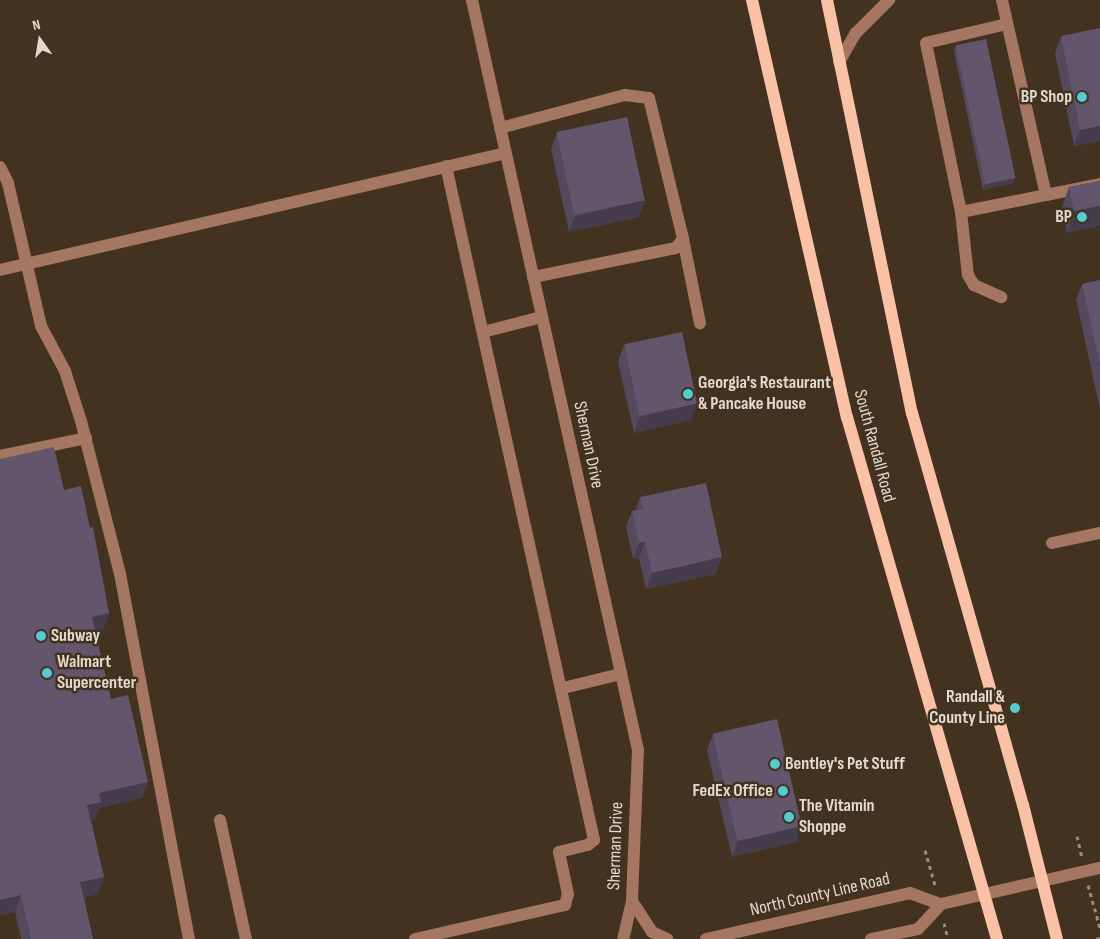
<!DOCTYPE html>
<html>
<head>
<meta charset="utf-8">
<style>
	body { margin:0 }
	#map { position:relative; width:1100px; height:939px; overflow:hidden; background:#42321f; font-family:"Sofia Sans Condensed",sans-serif }
	div>[style] { position:absolute }
	.path>* { height:3px; margin-top:-1.5px; transform-origin:0; background:repeating-linear-gradient(90deg,#998c7d 0 4px,transparent 0 8px) }
	.minor>* { height:12px; margin:-6px; padding:0 6px; transform-origin:6px; border-radius:6px; background:#a57662 }
	.major>* { height:12px; margin:-6px; padding:0 6px; transform-origin:6px; border-radius:6px; background:#fbc1a7 }
	.wall>* { inset:0; background:#54495d }
	.shaded-wall>* { inset:0; background:#453c4c }
	.building>* { inset:0; background:#62556c; transform-origin:0 0 }
	.dots>* { width:14px; height:14px; translate:-50% -50%; box-sizing:border-box; border:2px solid #42321f; border-radius:50% }
	span { translate:-50% -50%; white-space:nowrap; text-align:center; line-height:1.15; -webkit-text-stroke:5px #42321f; paint-order:stroke }
	.poi-label { font-size:18px; color:#e4d9cd; font-weight:700 }
	.right { translate:-100% -50%; text-align:right }
	.left { translate:0 -50%; text-align:left }
	.street-label { font-size:18px; color:#e4d9cd }
	.north { position:absolute; left:15px; top:15px; width:50px; height:50px; -webkit-text-stroke:4px #42321f; paint-order:stroke; rotate:347deg; font-size:14px; font-weight:700; line-height:20px; text-align:center; color:#e4d9cd }
	.north::after { content:''; display:block; margin:auto; width:18px; height:22px; background:#e4d9cd; clip-path:polygon(50% 0,100% 100%,50% 72%,0 100%) }
</style>
</head>
<body>
<div id="map">
	<div class="path">
		<i style="left:1077px;top:836px;width:22px;rotate:77deg"></i>
		<i style="left:925px;top:850px;width:36px;rotate:74deg"></i>
		<i style="left:1088px;top:885px;width:45px;rotate:74.4deg"></i>
		<i style="left:944px;top:923px;width:16px;rotate:76deg"></i>
		<i style="left:1096px;top:939px;width:4px;rotate:-14deg"></i>
	</div>
	<div class="minor">
		<i style="left:472px;top:0;width:768px;rotate:77.52deg"></i>
		<i style="left:638px;top:750px;width:151px;rotate:92.3deg"></i>
		<i style="left:632px;top:901px;width:39px;rotate:103deg"></i>
		<i style="left:1002px;top:0;width:200px;rotate:77.3deg"></i>
		<i style="left:1046px;top:195px;width:55px;rotate:-11.5deg"></i>
		<i style="left:1007px;top:24px;width:83px;rotate:166.8deg"></i>
		<i style="left:926px;top:43px;width:173px;rotate:78.3deg"></i>
		<i style="left:961px;top:212px;width:87px;rotate:-11.3deg"></i>
		<i style="left:839px;top:62px;width:34px;rotate:-60deg"></i>
		<i style="left:856px;top:33px;width:47px;rotate:-45deg"></i>
		<i style="left:500px;top:128px;width:129px;rotate:-14.8deg"></i>
		<i style="left:625px;top:95px;width:24px;rotate:7deg"></i>
		<i style="left:649px;top:98px;width:145px;rotate:76.4deg"></i>
		<i style="left:683px;top:239px;width:11px;rotate:128deg"></i>
		<i style="left:676px;top:248px;width:146px;rotate:168.5deg"></i>
		<i style="left:0;top:167px;width:18px;rotate:63deg"></i>
		<i style="left:8px;top:183px;width:147px;rotate:77deg"></i>
		<i style="left:41px;top:326px;width:51px;rotate:61.9deg"></i>
		<i style="left:65px;top:371px;width:52px;rotate:72.3deg"></i>
		<i style="left:81px;top:421px;width:158px;rotate:75.7deg"></i>
		<i style="left:120px;top:574px;width:371px;rotate:79.3deg"></i>
		<i style="left:961px;top:212px;width:63px;rotate:83.7deg"></i>
		<i style="left:968px;top:275px;width:12px;rotate:59deg"></i>
		<i style="left:974px;top:285px;width:30px;rotate:24deg"></i>
		<i style="left:683px;top:239px;width:86px;rotate:78.6deg"></i>
		<i style="left:0;top:270px;width:519px;rotate:-13.02deg"></i>
		<i style="left:483px;top:332px;width:61px;rotate:-14.3deg"></i>
		<i style="left:0;top:456px;width:88px;rotate:-11.8deg"></i>
		<i style="left:1052px;top:543px;width:49px;rotate:-11.8deg"></i>
		<i style="left:563px;top:688px;width:60px;rotate:-13.6deg"></i>
		<i style="left:220px;top:820px;width:122px;rotate:77.7deg"></i>
		<i style="left:632px;top:901px;width:37px;rotate:57deg"></i>
		<i style="left:652px;top:932px;width:17px;rotate:25deg"></i>
		<i style="left:415px;top:939px;width:154px;rotate:-12.8deg"></i>
		<i style="left:565px;top:905px;width:11px;rotate:-75deg"></i>
		<i style="left:568px;top:894px;width:43px;rotate:-102.1deg"></i>
		<i style="left:559px;top:852px;width:30px;rotate:-14deg"></i>
		<i style="left:588px;top:845px;width:8px;rotate:-40deg"></i>
		<i style="left:594px;top:840px;width:690px;rotate:-102.38deg"></i>
		<i style="left:706px;top:939px;width:209px;rotate:-12.7deg"></i>
		<i style="left:910px;top:893px;width:33px;rotate:20deg"></i>
		<i style="left:941px;top:904px;width:163px;rotate:-12.8deg"></i>
		<i style="left:871px;top:939px;width:48px;rotate:-12deg"></i>
		<i style="left:918px;top:929px;width:34px;rotate:-47deg"></i>
	</div>
	<div class="major">
		<i style="left:752px;top:0;width:428px;rotate:77.2deg"></i>
		<i style="left:847px;top:417px;width:543px;rotate:73.97deg"></i>
		<i style="left:827px;top:0;width:422px;rotate:78.4deg"></i>
		<i style="left:912px;top:413px;width:407px;rotate:74.2deg"></i>
		<i style="left:1023px;top:805px;width:138px;rotate:75.8deg"></i>
	</div>
	<div class="wall">
		<i style="clip-path:polygon(1061px 36px,1100px 141px,1074px 146px,1055px 53px)"></i>
		<i style="clip-path:polygon(956px 46px,1015px 178px,1013px 183px,983px 190px,954px 51px)"></i>
		<i style="clip-path:polygon(557px 133px,645px 200px,639px 217px,569px 232px,551px 149px)"></i>
		<i style="clip-path:polygon(1100px 181px,1067px 233px,1062px 208px,1069px 187px)"></i>
		<i style="clip-path:polygon(1100px 280px,1100px 409px,1076px 300px,1082px 284px)"></i>
		<i style="clip-path:polygon(624px 345px,691px 420px,634px 433px,618px 362px)"></i>
		<i style="clip-path:polygon(0 459px,64px 490px,109px 613px,103px 630px,95px 631px,111px 699px,148px 782px,142px 798px,99px 808px,95px 819px,91px 820px,104px 877px,98px 894px,84px 897px,93px 939px,21px 939px,15px 912px,0 915px)"></i>
		<i style="clip-path:polygon(640px 497px,716px 574px,646px 589px,639px 558px,633px 559px,626px 527px,632px 511px,636px 510px)"></i>
		<i style="clip-path:polygon(713px 734px,802px 826px,796px 842px,732px 857px,707px 750px)"></i>
	</div>
	<div class="shaded-wall">
		<i style="clip-path:polygon(1100px 126px,1100px 141px,1074px 146px,1080px 130px)"></i>
		<i style="clip-path:polygon(1015px 178px,1013px 183px,983px 190px,985px 184px)"></i>
		<i style="clip-path:polygon(645px 200px,639px 217px,569px 232px,575px 216px)"></i>
		<i style="clip-path:polygon(1100px 206px,1100px 226px,1067px 233px,1074px 211px)"></i>
		<i style="clip-path:polygon(697px 403px,691px 420px,634px 433px,640px 417px)"></i>
		<i style="clip-path:polygon(645px 541px,639px 558px,633px 559px,639px 543px)"></i>
		<i style="clip-path:polygon(722px 557px,716px 574px,646px 589px,652px 573px)"></i>
		<i style="clip-path:polygon(109px 613px,103px 630px,86px 634px,92px 617px)"></i>
		<i style="clip-path:polygon(148px 782px,142px 798px,99px 808px,95px 819px,81px 822px,87px 805px,99px 793px)"></i>
		<i style="clip-path:polygon(802px 826px,796px 842px,732px 857px,738px 841px)"></i>
		<i style="clip-path:polygon(104px 877px,98px 894px,74px 899px,80px 882px)"></i>
		<i style="clip-path:polygon(21px 895px,15px 912px,0 915px,0 900px)"></i>
	</div>
	<div class="building">
		<i style="clip-path:polygon(1100px 28px,1100px 126px,1080px 130px,1061px 36px)"></i>
		<i style="left:986px;top:39px;width:142px;height:31px;rotate:78deg"></i>
		<i style="left:627px;top:117px;width:85px;height:72px;rotate:78deg"></i>
		<i style="clip-path:polygon(1100px 181px,1100px 206px,1074px 211px,1069px 187px)"></i>
		<i style="clip-path:polygon(1100px 280px,1100px 365px,1082px 284px)"></i>
		<i style="left:682px;top:332px;width:73px;height:59px;rotate:78deg"></i>
		<i style="clip-path:polygon(54px 447px,64px 490px,81px 486px,90px 528px,93px 527px,109px 613px,92px 617px,111px 699px,128px 695px,148px 782px,99px 793px,101px 802px,87px 805px,104px 877px,80px 882px,93px 939px,31px 939px,21px 895px,0 900px,0 459px)"></i>
		<i style="clip-path:polygon(706px 483px,722px 557px,652px 573px,645px 541px,639px 543px,632px 511px,643px 509px,640px 497px)"></i>
		<i style="left:777px;top:719px;width:110px;height:66px;rotate:77deg"></i>
	</div>
	<div class="dots">
		<i style="left:1082px;top:97px;background:#51ccd5"></i>
		<i style="left:1082px;top:217px;background:#51ccd5"></i>
		<i style="left:688px;top:394px;background:#51ccd5"></i>
		<i style="left:41px;top:636px;background:#51ccd5"></i>
		<i style="left:47px;top:673px;background:#51ccd5"></i>
		<i style="left:1015px;top:708px;background:#51ccd5"></i>
		<i style="left:775px;top:764px;background:#51ccd5"></i>
		<i style="left:783px;top:791px;background:#51ccd5"></i>
		<i style="left:789px;top:817px;background:#51ccd5"></i>
	</div>
	<div class="poi-label">
		<span class="right" style="left:1072px;top:97px">BP Shop</span>
		<span class="right" style="left:1072px;top:217px">BP</span>
		<span class="left" style="left:698px;top:394px">Georgia's Restaurant<br>&amp; Pancake House</span>
		<span class="left" style="left:51px;top:636px">Subway</span>
		<span class="left" style="left:57px;top:673px">Walmart<br>Supercenter</span>
		<span class="right" style="left:1005px;top:708px">Randall &amp;<br>County Line</span>
		<span class="left" style="left:785px;top:764px">Bentley's Pet Stuff</span>
		<span class="right" style="left:773px;top:791px">FedEx Office</span>
		<span class="left" style="left:799px;top:817px">The Vitamin<br>Shoppe</span>
	</div>
	<div class="street-label">
		<span style="left:588px;top:445px;rotate:78deg">Sherman Drive</span>
		<span style="left:874px;top:446px;rotate:75deg">South Randall Road</span>
		<span style="left:616px;top:846px;rotate:-88deg">Sherman Drive</span>
		<span style="left:820px;top:895px;rotate:-13deg">North County Line Road</span>
	</div>
	<div class="north">N</div>
</div>
</body>
</html>
